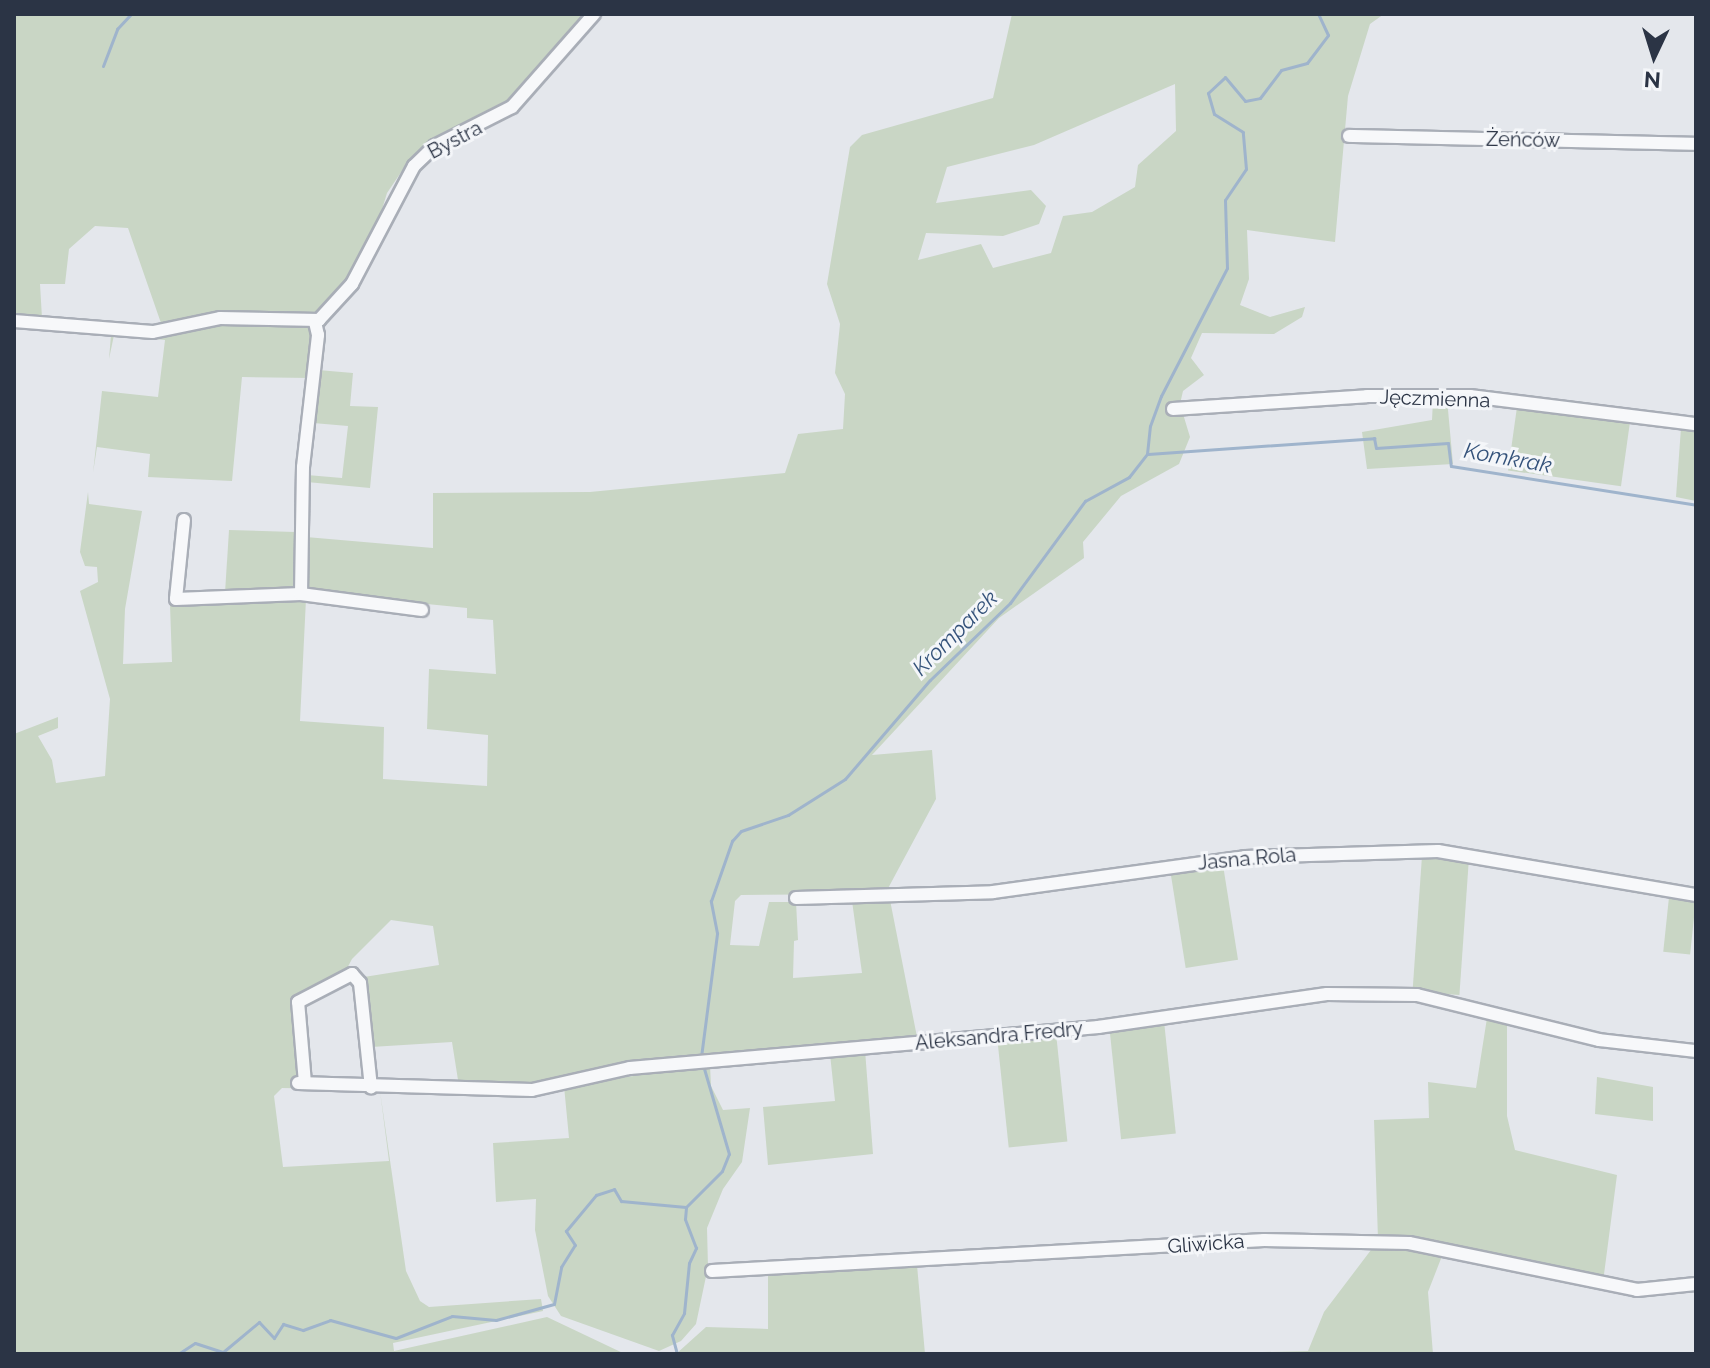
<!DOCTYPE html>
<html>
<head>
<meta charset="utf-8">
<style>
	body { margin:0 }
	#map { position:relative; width:1710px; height:1368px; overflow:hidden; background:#e4e7ec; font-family:Raleway,sans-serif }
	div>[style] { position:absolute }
	.green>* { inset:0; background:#c9d6c5; transform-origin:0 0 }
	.stream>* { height:3px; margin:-1.5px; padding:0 1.5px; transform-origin:1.5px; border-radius:1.5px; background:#9fb4cc }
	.roads { filter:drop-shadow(2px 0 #a9aeb7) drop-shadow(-2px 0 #a9aeb7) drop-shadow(0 2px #a9aeb7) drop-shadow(0 -2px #a9aeb7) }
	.minor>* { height:12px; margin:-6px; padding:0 6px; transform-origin:6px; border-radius:6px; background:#f7f8fa }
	span { translate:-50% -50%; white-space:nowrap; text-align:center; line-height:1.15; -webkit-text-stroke:6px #f4f6f9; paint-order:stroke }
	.street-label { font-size:20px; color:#2b3445 }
	.water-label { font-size:22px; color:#34527a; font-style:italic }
	.frame { position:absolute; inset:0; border:16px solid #2b3445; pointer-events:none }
	.north { position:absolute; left:1614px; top:16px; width:80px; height:80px; -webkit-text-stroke:6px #f4f6f9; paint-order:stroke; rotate:184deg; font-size:22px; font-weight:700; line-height:32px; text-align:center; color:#2b3445 }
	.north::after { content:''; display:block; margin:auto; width:28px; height:36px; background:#2b3445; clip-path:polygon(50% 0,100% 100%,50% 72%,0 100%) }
</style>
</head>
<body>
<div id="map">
	<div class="green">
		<i style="clip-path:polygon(14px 14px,586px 14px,507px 103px,437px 137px,410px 159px,387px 193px,372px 242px,347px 282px,314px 319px,162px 326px,128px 228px,95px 226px,69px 249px,65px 284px,40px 284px,42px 318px,14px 315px)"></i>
		<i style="clip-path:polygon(evenodd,1012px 14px,1384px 14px,1370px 24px,1348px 96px,1335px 242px,1247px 230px,1249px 279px,1240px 305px,1270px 317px,1305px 307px,1302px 317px,1274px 334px,1202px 333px,1191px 358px,1204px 375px,1183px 391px,1180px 404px,1190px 437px,1179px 464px,1121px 496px,1083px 542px,1084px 558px,999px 618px,872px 755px,932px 750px,936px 799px,885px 894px,741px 895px,735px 901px,730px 945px,759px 946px,769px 902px,796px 902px,798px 940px,794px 941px,793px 978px,862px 973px,852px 901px,890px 900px,917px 1037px,644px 1063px,535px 1082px,377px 1084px,371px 1060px,374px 1059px,379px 1081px,458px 1080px,452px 1042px,371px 1047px,364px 977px,439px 965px,433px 926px,391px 920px,352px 959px,344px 974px,302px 995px,301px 1072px,332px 1089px,282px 1088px,274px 1096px,283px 1167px,389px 1161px,380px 1091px,406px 1271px,420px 1301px,429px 1307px,541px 1299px,543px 1311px,393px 1343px,394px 1351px,547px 1317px,625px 1354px,14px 1354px,14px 734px,58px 717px,58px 728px,38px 736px,52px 760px,56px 783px,105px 776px,110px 699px,80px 591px,98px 582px,97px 567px,85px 566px,80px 552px,88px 492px,89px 504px,142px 511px,125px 609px,123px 664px,172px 662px,170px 605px,246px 597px,306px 599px,300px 721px,384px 727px,383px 779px,487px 786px,488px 735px,427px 729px,429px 669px,496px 674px,493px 620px,467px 618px,467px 608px,307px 592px,306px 537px,433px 548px,433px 493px,590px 492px,785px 473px,798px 434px,843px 429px,845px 394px,835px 373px,840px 324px,827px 284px,850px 147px,862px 135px,993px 98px,1012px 14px,1175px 84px,1176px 131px,1138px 165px,1135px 187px,1092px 212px,1063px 216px,1051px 253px,993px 268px,981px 244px,918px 260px,926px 233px,1003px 236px,1039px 224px,1046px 206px,1031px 190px,936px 203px,947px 167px,1034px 145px,1175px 84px)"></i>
		<i style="clip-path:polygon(208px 322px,307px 325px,312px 329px,311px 378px,242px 377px,232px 481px,148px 477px,150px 454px,97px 447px,93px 473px,102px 391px,158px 397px,165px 340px,114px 335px,109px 359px,111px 335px)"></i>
		<i style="clip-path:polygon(318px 370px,353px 373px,350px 406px,378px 407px,370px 488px,307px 482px,307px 475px,342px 478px,348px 426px,313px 423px)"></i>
		<i style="clip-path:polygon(1447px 399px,1453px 464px,1367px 469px,1362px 432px,1432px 420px,1433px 400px)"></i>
		<i style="left:1517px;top:407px;width:114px;height:64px;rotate:8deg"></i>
		<i style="clip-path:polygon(1681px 428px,1696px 429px,1696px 501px,1676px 497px)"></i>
		<i style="clip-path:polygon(229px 530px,295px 532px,299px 588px,225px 593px)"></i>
		<i style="left:1422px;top:856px;width:47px;height:136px;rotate:4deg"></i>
		<i style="left:1223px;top:865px;width:96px;height:53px;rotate:81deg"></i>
		<i style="left:1669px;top:897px;width:27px;height:55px;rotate:6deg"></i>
		<i style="clip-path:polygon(1487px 1018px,1507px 1023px,1507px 1116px,1515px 1150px,1617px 1175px,1603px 1282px,1447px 1244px,1378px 1239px,1374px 1120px,1429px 1118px,1428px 1082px,1476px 1088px)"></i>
		<i style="left:1164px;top:1021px;width:113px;height:55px;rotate:84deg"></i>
		<i style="left:1056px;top:1033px;width:109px;height:59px;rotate:84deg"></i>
		<i style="clip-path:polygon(865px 1050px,873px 1154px,768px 1165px,763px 1107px,835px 1101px,830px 1054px)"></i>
		<i style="clip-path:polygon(710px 1065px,711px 1086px,723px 1110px,750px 1108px,742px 1162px,723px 1189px,707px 1228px,708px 1267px,696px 1324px,681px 1341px,659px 1351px,561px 1316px,548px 1296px,535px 1230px,536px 1199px,496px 1202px,493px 1143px,569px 1138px,564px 1086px)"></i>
		<i style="clip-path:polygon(1597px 1077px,1653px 1087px,1653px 1121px,1595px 1114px)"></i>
		<i style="clip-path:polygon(1374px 1246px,1442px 1256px,1428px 1292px,1433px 1354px,1183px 1354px,1308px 1351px,1324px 1312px)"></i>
		<i style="clip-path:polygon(917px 1265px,925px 1354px,676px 1354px,706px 1327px,768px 1329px,768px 1274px)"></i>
	</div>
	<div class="stream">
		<i style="left:103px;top:66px;width:40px;rotate:-69deg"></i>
		<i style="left:117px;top:29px;width:21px;rotate:-47deg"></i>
		<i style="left:1148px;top:454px;width:227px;rotate:-4deg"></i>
		<i style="left:1374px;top:438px;width:10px;rotate:79deg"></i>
		<i style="left:1376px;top:448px;width:72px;rotate:-4deg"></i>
		<i style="left:1448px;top:443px;width:23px;rotate:83deg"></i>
		<i style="left:1451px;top:466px;width:248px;rotate:9deg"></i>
		<i style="left:701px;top:1057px;width:125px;rotate:-82.6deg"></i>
		<i style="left:717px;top:933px;width:33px;rotate:-101deg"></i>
		<i style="left:711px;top:901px;width:64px;rotate:-70.7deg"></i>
		<i style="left:732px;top:841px;width:13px;rotate:-48deg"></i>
		<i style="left:741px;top:831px;width:50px;rotate:-18.8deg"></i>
		<i style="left:788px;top:815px;width:67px;rotate:-32.3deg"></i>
		<i style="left:845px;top:779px;width:130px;rotate:-49.4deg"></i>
		<i style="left:930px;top:680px;width:111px;rotate:-43.9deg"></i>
		<i style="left:1010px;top:603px;width:127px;rotate:-53.7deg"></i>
		<i style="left:1085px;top:501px;width:50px;rotate:-28.6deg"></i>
		<i style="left:1129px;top:477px;width:29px;rotate:-52deg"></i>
		<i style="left:1147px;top:454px;width:28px;rotate:-84deg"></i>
		<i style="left:1150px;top:426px;width:32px;rotate:-70deg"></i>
		<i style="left:1161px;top:396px;width:144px;rotate:-62.7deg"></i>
		<i style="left:1227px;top:268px;width:68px;rotate:-91.7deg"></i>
		<i style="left:1225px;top:200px;width:37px;rotate:-56deg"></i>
		<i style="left:1246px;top:169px;width:37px;rotate:-95deg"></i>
		<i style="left:1243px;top:132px;width:34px;rotate:-148deg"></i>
		<i style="left:1214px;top:114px;width:22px;rotate:-106deg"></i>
		<i style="left:1208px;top:93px;width:23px;rotate:-43deg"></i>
		<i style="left:1225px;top:77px;width:31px;rotate:50deg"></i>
		<i style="left:1245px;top:101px;width:15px;rotate:-11deg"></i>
		<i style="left:1260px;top:98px;width:35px;rotate:-53deg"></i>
		<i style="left:1281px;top:70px;width:27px;rotate:-15deg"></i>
		<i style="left:1307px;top:63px;width:35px;rotate:-53deg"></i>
		<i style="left:1328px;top:35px;width:23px;rotate:-115deg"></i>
		<i style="left:178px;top:1354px;width:20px;rotate:-33deg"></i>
		<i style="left:195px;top:1343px;width:29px;rotate:18deg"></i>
		<i style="left:223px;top:1352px;width:47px;rotate:-39.8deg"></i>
		<i style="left:259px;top:1322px;width:22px;rotate:47deg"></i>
		<i style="left:274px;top:1338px;width:17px;rotate:-57deg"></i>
		<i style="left:283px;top:1324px;width:21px;rotate:17deg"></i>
		<i style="left:303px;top:1330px;width:29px;rotate:-20deg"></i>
		<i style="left:330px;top:1320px;width:68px;rotate:15.3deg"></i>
		<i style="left:396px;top:1338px;width:60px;rotate:-21.4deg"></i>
		<i style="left:452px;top:1316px;width:44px;rotate:5.2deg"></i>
		<i style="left:496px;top:1320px;width:60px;rotate:-15.4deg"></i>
		<i style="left:554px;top:1304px;width:38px;rotate:-79deg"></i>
		<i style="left:561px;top:1267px;width:26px;rotate:-58deg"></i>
		<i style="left:575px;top:1245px;width:17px;rotate:-123deg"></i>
		<i style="left:566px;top:1231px;width:47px;rotate:-50.2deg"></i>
		<i style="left:596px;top:1195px;width:19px;rotate:-18deg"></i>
		<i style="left:614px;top:1189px;width:14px;rotate:60deg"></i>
		<i style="left:621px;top:1201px;width:65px;rotate:5.3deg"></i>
		<i style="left:677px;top:1354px;width:20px;rotate:-105deg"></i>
		<i style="left:672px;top:1335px;width:25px;rotate:-61deg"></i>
		<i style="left:684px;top:1313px;width:50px;rotate:-84.3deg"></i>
		<i style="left:689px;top:1263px;width:17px;rotate:-65deg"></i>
		<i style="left:696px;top:1248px;width:31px;rotate:-111deg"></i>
		<i style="left:685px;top:1219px;width:12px;rotate:-85deg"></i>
		<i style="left:686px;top:1207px;width:51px;rotate:-45deg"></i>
		<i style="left:722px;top:1171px;width:18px;rotate:-68deg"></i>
		<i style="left:729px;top:1154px;width:93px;rotate:-106.3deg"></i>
	</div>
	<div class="roads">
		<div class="minor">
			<i style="left:1349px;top:136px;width:347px;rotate:1.3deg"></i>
			<i style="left:14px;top:321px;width:139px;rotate:4.5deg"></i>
			<i style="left:153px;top:332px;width:68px;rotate:-11.8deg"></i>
			<i style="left:220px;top:318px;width:99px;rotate:1.2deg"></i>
			<i style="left:319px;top:320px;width:49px;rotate:-47.5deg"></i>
			<i style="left:352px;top:284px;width:133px;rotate:-62.3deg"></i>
			<i style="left:414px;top:166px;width:29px;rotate:-44deg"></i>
			<i style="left:435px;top:146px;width:86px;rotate:-26.9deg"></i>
			<i style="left:512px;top:107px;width:124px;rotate:-48.6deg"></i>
			<i style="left:1173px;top:409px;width:194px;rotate:-3.8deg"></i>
			<i style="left:1367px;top:396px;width:103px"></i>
			<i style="left:1470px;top:396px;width:228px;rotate:7.1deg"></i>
			<i style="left:184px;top:520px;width:79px;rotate:95.8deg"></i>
			<i style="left:176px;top:599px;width:125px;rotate:-2.3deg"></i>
			<i style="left:301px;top:594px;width:122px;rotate:7.5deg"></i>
			<i style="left:301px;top:594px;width:127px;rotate:-89.1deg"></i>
			<i style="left:303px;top:467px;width:133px;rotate:-83.5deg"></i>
			<i style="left:318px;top:335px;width:13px;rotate:-103deg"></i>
			<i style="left:796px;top:898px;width:197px;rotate:-1.7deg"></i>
			<i style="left:993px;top:892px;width:254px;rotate:-7.9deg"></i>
			<i style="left:1245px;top:857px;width:193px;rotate:-1.8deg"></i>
			<i style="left:1438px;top:851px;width:262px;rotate:9.7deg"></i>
			<i style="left:298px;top:1083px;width:234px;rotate:1.7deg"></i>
			<i style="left:532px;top:1090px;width:100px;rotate:-12.7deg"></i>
			<i style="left:630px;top:1068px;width:470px;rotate:-5deg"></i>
			<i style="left:1098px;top:1027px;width:231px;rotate:-8.2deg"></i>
			<i style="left:1327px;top:994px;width:90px;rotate:0.6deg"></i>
			<i style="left:1417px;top:995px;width:187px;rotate:13.9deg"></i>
			<i style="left:1599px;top:1040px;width:98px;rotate:6.5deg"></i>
			<i style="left:305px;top:1083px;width:81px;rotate:-94.9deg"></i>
			<i style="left:298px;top:1002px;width:61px;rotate:-27.4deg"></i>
			<i style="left:352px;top:974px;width:12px;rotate:48deg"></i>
			<i style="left:360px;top:983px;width:105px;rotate:84deg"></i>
			<i style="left:712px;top:1271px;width:553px;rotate:-3.21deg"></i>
			<i style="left:1264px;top:1240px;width:145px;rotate:1.2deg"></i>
			<i style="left:1409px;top:1243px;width:233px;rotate:11.6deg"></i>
			<i style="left:1637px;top:1290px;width:59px;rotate:-5.8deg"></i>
		</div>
	</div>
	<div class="street-label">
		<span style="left:455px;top:140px;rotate:-28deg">Bystra</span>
		<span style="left:1523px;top:140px;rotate:1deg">Żeńców</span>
		<span style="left:1435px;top:399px;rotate:2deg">Jęczmienna</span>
		<span style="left:1247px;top:859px;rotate:-5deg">Jasna Rola</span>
		<span style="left:999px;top:1036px;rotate:-5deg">Aleksandra Fredry</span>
		<span style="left:1206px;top:1244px;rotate:-4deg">Gliwicka</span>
	</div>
	<div class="water-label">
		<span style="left:1508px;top:458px;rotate:10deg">Komkrak</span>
		<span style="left:955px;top:633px;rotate:-45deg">Kromparek</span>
	</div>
	<div class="frame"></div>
	<div class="north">N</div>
</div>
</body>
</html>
